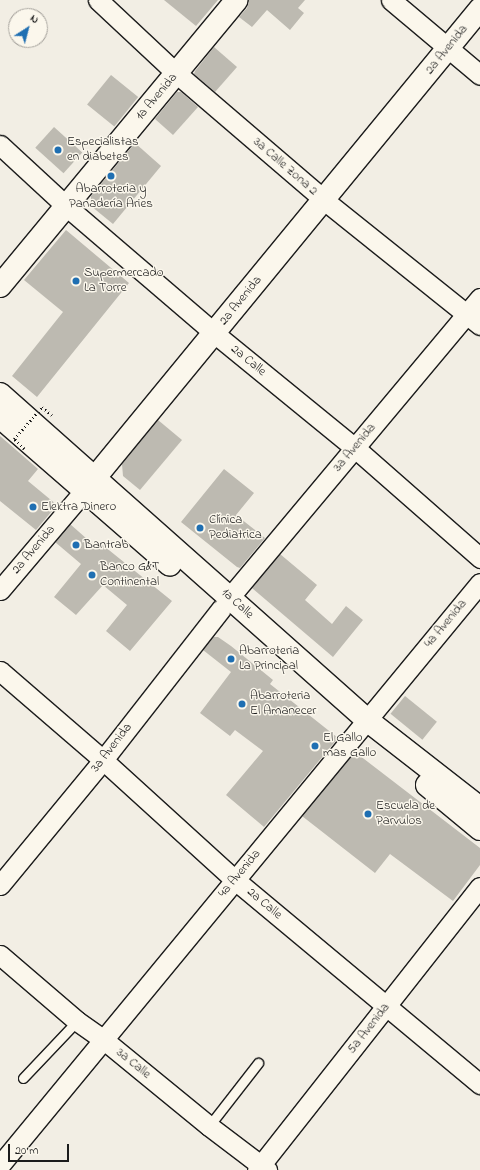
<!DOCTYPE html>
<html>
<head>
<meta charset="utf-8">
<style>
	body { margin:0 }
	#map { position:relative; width:480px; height:1170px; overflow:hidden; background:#f2eee4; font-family:"Indie Flower",sans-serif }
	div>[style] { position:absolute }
	.building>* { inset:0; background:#bdbab1; transform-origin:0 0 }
	.roads { filter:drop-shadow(1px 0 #1c1c1c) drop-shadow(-1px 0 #1c1c1c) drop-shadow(0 1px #1c1c1c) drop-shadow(0 -1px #1c1c1c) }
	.service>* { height:9px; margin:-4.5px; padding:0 4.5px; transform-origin:4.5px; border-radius:4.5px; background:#fbf7ec }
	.minor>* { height:19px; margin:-9.5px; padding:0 9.5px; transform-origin:9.5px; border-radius:9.5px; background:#fbf7ec }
	.tertiary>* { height:22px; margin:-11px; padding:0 11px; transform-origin:11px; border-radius:11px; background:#fbf7ec }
	.primary>* { height:22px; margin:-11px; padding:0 11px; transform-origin:11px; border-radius:11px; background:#fbf7ec }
	.path-bridge>* { height:2.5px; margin-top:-1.25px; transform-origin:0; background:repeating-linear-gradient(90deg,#1c1c1c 0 1px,transparent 0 4px) }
	.dots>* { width:11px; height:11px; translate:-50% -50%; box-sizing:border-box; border:2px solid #fbf7ec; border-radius:50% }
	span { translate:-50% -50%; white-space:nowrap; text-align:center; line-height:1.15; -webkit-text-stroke:3px #fbf7ec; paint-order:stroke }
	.street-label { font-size:13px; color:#1c1c1c }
	.poi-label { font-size:13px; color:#1c1c1c }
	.left { translate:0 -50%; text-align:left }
	.north { position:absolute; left:8px; top:8px; width:40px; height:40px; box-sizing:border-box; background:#fbf7ec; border:1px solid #a29f99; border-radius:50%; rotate:36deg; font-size:11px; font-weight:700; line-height:16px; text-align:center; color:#1c1c1c }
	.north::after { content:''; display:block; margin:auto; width:14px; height:18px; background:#1f6fb2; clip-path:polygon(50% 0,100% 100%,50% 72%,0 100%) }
	.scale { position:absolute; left:8px; top:1144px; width:61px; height:18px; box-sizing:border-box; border:2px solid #1c1c1c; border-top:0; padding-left:5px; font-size:12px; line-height:14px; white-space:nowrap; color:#1c1c1c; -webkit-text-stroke:3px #fbf7ec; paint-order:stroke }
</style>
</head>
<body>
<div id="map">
	<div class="building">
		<i style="clip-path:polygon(164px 0,218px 0,196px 26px)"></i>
		<i style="clip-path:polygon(249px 0,305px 0,298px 8px,304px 13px,290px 30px,267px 10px,252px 27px,239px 17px,247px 8px)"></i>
		<i style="clip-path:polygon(214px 47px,237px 67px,215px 92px,194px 74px,195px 71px)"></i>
		<i style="left:111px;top:75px;width:35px;height:38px;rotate:39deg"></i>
		<i style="clip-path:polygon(177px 92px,181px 92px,198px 107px,173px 135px,155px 119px)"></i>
		<i style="left:54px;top:127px;width:38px;height:28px;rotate:42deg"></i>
		<i style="clip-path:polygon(135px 143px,161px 166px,113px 224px,91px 206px,91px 196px)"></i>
		<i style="clip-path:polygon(66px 230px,129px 283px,37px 397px,12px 376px,63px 312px,24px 280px)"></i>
		<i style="clip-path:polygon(158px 420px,182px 440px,140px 490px,123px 476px,122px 464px)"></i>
		<i style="clip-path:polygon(0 436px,38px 469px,28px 481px,57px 505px,36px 530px,0 501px)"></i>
		<i style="clip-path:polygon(224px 469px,254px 493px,236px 515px,265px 538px,240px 568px,237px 567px,181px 522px)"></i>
		<i style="clip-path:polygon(70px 524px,95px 546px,99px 542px,172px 601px,130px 651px,106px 631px,127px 605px,103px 585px,76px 615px,54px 597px,81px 564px,55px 542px)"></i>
		<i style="clip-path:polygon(280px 554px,317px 585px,305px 600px,332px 624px,346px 606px,363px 620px,333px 657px,252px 588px)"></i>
		<i style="clip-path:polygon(213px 637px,218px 637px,231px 646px,273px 680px,270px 684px,338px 738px,264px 827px,226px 795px,263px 751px,235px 730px,230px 736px,200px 713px,231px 672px,203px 650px)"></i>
		<i style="left:405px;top:696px;width:41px;height:23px;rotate:39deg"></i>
		<i style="clip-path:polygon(355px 752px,480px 848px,480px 865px,453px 901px,390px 854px,375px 873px,302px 816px)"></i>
	</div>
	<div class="roads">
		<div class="service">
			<i style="left:23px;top:1078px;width:79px;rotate:-46.5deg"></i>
			<i style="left:209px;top:1126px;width:80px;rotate:-52.1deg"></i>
		</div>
		<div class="minor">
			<i style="left:98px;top:0;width:107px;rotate:43.1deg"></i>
			<i style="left:176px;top:73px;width:195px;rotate:40.6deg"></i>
			<i style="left:324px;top:200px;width:200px;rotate:38.7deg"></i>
			<i style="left:391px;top:0;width:116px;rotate:40.1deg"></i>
			<i style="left:0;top:145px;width:90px;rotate:42.7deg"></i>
			<i style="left:66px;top:206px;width:195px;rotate:40.6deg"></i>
			<i style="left:214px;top:333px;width:182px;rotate:39.2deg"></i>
			<i style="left:355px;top:448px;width:167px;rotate:41.3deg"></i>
			<i style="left:0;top:590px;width:130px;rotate:-49.7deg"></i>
			<i style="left:229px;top:598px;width:391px;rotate:-50.1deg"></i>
			<i style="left:0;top:671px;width:136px;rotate:40.8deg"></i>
			<i style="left:103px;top:760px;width:178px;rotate:42.3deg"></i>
			<i style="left:235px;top:880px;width:319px;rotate:39.8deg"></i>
			<i style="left:0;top:885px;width:162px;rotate:-50.5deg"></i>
			<i style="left:103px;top:760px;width:192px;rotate:-52deg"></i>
			<i style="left:0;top:955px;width:101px;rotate:40.6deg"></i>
			<i style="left:77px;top:1021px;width:33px;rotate:35deg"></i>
			<i style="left:104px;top:1040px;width:136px;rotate:39.3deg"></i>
			<i style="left:209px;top:1126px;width:73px;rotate:37.2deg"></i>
			<i style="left:0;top:1165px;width:754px;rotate:-50.49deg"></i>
			<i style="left:257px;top:1170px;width:360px;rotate:-51.8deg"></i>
		</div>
		<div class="tertiary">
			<i style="left:0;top:286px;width:371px;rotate:-50.4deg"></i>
			<i style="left:84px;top:491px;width:624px;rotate:-50.59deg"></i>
		</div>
		<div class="primary">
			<i style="left:0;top:394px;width:491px;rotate:41.6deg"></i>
			<i style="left:367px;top:720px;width:143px;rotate:37.9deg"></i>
			<i style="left:0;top:417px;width:225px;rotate:41deg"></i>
			<i style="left:427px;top:785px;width:69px;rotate:39.7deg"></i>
		</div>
	</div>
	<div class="path-bridge">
		<i style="left:24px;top:449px;width:14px;rotate:-135deg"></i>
		<i style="left:14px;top:439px;width:43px;rotate:-48.8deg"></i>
		<i style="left:42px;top:407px;width:13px;rotate:39deg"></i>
	</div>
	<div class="dots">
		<i style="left:58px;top:150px;background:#1f6fb2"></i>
		<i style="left:111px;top:176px;background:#1f6fb2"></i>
		<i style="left:76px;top:281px;background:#1f6fb2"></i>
		<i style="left:33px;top:507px;background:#1f6fb2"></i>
		<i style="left:200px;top:528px;background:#1f6fb2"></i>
		<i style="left:76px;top:545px;background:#1f6fb2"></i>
		<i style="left:92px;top:575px;background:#1f6fb2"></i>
		<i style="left:231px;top:659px;background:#1f6fb2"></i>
		<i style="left:242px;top:704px;background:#1f6fb2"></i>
		<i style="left:315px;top:746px;background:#1f6fb2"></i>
		<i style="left:368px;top:814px;background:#1f6fb2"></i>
	</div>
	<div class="street-label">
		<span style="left:447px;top:50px;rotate:-51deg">2a Avenida</span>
		<span style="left:157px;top:97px;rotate:-50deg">1a Avenida</span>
		<span style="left:285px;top:167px;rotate:41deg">3a Calle Zona 2</span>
		<span style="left:241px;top:301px;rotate:-51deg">2a Avenida</span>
		<span style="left:248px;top:361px;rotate:39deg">2a Calle</span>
		<span style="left:355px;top:448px;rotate:-50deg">3a Avenida</span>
		<span style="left:34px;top:550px;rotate:-50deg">2a Avenida</span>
		<span style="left:237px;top:604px;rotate:42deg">1a Calle</span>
		<span style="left:446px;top:624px;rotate:-50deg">4a Avenida</span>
		<span style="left:112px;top:748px;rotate:-52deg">3a Avenida</span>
		<span style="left:240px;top:874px;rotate:-50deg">4a Avenida</span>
		<span style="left:264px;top:904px;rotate:40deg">2a Calle</span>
		<span style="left:369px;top:1029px;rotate:-52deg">5a Avenida</span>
		<span style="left:133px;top:1064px;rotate:39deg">3a Calle</span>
	</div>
	<div class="poi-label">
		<span class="left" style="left:67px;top:150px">Especialistas<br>en diabetes</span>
		<span style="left:111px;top:197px">Abarroteria y<br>Panadería Aries</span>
		<span class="left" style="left:84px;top:281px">Supermercado<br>La Torre</span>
		<span class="left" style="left:41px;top:507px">Elektra Dinero</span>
		<span class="left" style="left:209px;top:528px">Clínica<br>Pediatrica</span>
		<span class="left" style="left:84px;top:545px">Bantrab</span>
		<span class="left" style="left:100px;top:575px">Banco G&amp;T<br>Continental</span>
		<span class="left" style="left:239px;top:659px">Abarroteria<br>La Principal</span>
		<span class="left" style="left:250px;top:704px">Abarroteria<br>El Amanecer</span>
		<span class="left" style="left:323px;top:746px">El Gallo<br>mas Gallo</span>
		<span class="left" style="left:376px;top:814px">Escuela de<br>Parvulos</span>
	</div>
	<div class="north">N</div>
	<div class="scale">20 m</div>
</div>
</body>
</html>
